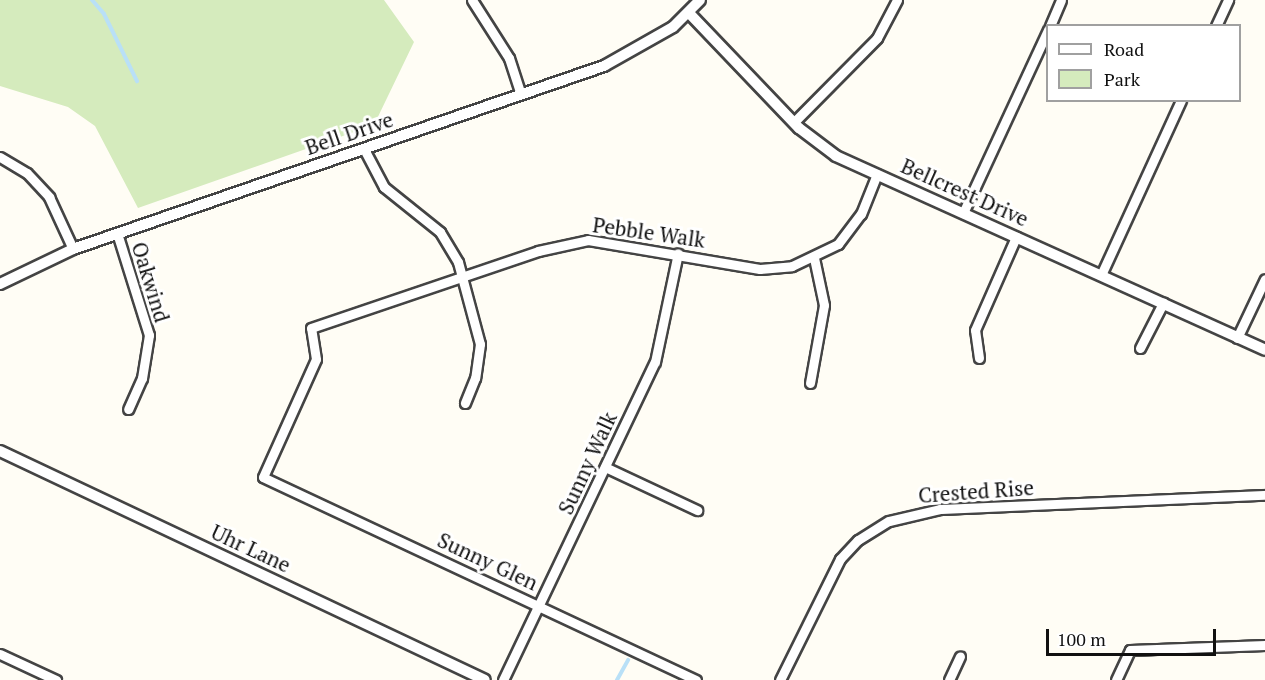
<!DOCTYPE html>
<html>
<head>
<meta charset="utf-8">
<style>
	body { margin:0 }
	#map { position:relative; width:1265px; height:680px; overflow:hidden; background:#fffdf5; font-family:"PT Serif",serif }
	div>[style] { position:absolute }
	.green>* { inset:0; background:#d5ebbd }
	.stream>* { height:4px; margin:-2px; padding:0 2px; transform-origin:2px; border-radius:2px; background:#b9e0f7 }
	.roads { filter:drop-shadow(2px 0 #444) drop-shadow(-2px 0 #444) drop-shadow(0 2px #444) drop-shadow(0 -2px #444) }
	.minor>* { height:9px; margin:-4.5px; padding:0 4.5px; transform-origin:4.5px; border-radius:4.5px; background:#fff }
	.tertiary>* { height:10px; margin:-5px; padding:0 5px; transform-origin:5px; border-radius:5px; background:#fff }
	span { translate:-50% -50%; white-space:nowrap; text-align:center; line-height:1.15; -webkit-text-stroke:6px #fff; paint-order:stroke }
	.street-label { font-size:21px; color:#111 }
	.legend { position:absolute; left:1046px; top:24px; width:195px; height:78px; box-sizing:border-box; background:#fff; border:2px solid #a0a0a0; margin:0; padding:8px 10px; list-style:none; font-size:18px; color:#111 }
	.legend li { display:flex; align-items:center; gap:12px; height:30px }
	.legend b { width:30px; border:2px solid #a0a0a0 }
	.scale { position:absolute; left:1046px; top:629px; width:170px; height:27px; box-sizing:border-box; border:3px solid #111; border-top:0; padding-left:8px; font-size:18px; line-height:21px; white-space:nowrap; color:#111; -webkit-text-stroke:4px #fff; paint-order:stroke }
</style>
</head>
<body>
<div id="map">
	<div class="green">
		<i style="clip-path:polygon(0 0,384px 0,414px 42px,374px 125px,138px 208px,95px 126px,68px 107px,0 86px)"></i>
	</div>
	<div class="stream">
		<i style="left:92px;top:0;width:18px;rotate:49deg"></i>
		<i style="left:104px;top:14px;width:75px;rotate:63.8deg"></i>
		<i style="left:617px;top:680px;width:23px;rotate:-61deg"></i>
	</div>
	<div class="roads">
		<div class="minor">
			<i style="left:472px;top:0;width:69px;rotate:57.5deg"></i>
			<i style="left:509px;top:58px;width:38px;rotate:72deg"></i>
			<i style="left:1050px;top:26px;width:28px;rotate:-67deg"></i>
			<i style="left:1216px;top:26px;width:29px;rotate:-65deg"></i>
			<i style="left:794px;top:122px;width:118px;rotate:-45.3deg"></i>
			<i style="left:877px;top:38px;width:43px;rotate:-62.2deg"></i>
			<i style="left:364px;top:149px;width:43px;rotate:62.2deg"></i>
			<i style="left:384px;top:187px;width:72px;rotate:38.8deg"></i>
			<i style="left:440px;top:232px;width:35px;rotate:59deg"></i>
			<i style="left:458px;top:262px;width:85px;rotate:75deg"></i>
			<i style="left:480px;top:344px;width:34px;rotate:98deg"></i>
			<i style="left:475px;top:378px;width:27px;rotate:112deg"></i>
			<i style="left:0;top:157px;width:31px;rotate:31deg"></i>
			<i style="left:27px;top:173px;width:33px;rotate:47deg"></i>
			<i style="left:49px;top:197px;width:57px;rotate:65.2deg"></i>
			<i style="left:963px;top:213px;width:202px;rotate:-65.1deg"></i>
			<i style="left:117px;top:233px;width:107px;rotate:72.6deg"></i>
			<i style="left:149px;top:335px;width:44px;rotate:99.2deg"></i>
			<i style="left:142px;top:378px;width:34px;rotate:114deg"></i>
			<i style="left:1101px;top:275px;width:192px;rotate:-65.4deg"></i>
			<i style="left:1237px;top:338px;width:65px;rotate:-64.6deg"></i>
			<i style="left:1140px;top:348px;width:51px;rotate:-62.9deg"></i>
			<i style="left:979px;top:358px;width:28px;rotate:-98deg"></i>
			<i style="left:975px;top:330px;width:102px;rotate:-66.2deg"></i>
			<i style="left:810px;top:383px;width:79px;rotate:-79.8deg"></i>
			<i style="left:824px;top:305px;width:48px;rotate:-102deg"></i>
			<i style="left:605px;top:467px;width:102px;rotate:25.1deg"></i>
			<i style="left:0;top:654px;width:62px;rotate:24.9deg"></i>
			<i style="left:503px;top:680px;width:352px;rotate:-64.5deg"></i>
			<i style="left:655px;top:362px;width:111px;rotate:-78.1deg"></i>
			<i style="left:696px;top:680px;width:478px;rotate:-154.9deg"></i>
			<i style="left:263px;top:477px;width:129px;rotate:-65.8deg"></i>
			<i style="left:316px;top:359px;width:31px;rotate:-99deg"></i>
			<i style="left:311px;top:328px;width:240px;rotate:-18.7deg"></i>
			<i style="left:538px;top:251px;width:51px;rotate:-12.4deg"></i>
			<i style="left:588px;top:240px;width:174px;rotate:9.6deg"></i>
			<i style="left:760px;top:269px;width:32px;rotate:-5deg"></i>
			<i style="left:792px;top:266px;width:51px;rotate:-25.6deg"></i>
			<i style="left:838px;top:244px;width:38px;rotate:-53deg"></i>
			<i style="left:861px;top:214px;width:43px;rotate:-68.2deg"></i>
			<i style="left:780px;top:680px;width:135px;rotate:-63.6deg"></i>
			<i style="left:840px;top:559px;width:26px;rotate:-47deg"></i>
			<i style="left:858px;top:540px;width:36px;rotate:-32deg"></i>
			<i style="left:889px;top:521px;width:52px;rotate:-13.2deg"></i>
			<i style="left:940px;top:509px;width:325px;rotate:-2.5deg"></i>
			<i style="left:949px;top:680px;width:26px;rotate:-65deg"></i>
			<i style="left:1116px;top:680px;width:33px;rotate:-65deg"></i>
			<i style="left:1130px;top:650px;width:135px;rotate:-2.1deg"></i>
		</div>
		<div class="tertiary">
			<i style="left:689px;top:13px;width:159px;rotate:46.3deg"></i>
			<i style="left:799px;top:128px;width:46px;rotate:37.1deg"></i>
			<i style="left:836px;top:156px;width:471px;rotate:24.3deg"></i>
			<i style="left:0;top:284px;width:81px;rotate:-25.6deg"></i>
			<i style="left:73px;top:249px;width:562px;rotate:-19.02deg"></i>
			<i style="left:604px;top:66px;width:79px;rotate:-29.5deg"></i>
			<i style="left:673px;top:27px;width:38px;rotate:-45deg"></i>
			<i style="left:0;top:451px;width:536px;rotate:25.28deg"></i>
		</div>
	</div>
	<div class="street-label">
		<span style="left:349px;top:133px;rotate:-19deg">Bell Drive</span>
		<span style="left:965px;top:192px;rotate:24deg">Bellcrest Drive</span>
		<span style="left:649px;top:232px;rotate:8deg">Pebble Walk</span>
		<span style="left:151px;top:282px;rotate:73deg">Oakwind</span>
		<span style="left:587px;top:463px;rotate:-65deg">Sunny Walk</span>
		<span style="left:976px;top:491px;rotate:-4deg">Crested Rise</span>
		<span style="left:251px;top:548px;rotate:25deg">Uhr Lane</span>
		<span style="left:488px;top:561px;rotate:25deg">Sunny Glen</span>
	</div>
	<ul class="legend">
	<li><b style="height:8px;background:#fff"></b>Road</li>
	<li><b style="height:16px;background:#d5ebbd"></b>Park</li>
	</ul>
	<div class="scale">100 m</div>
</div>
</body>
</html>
